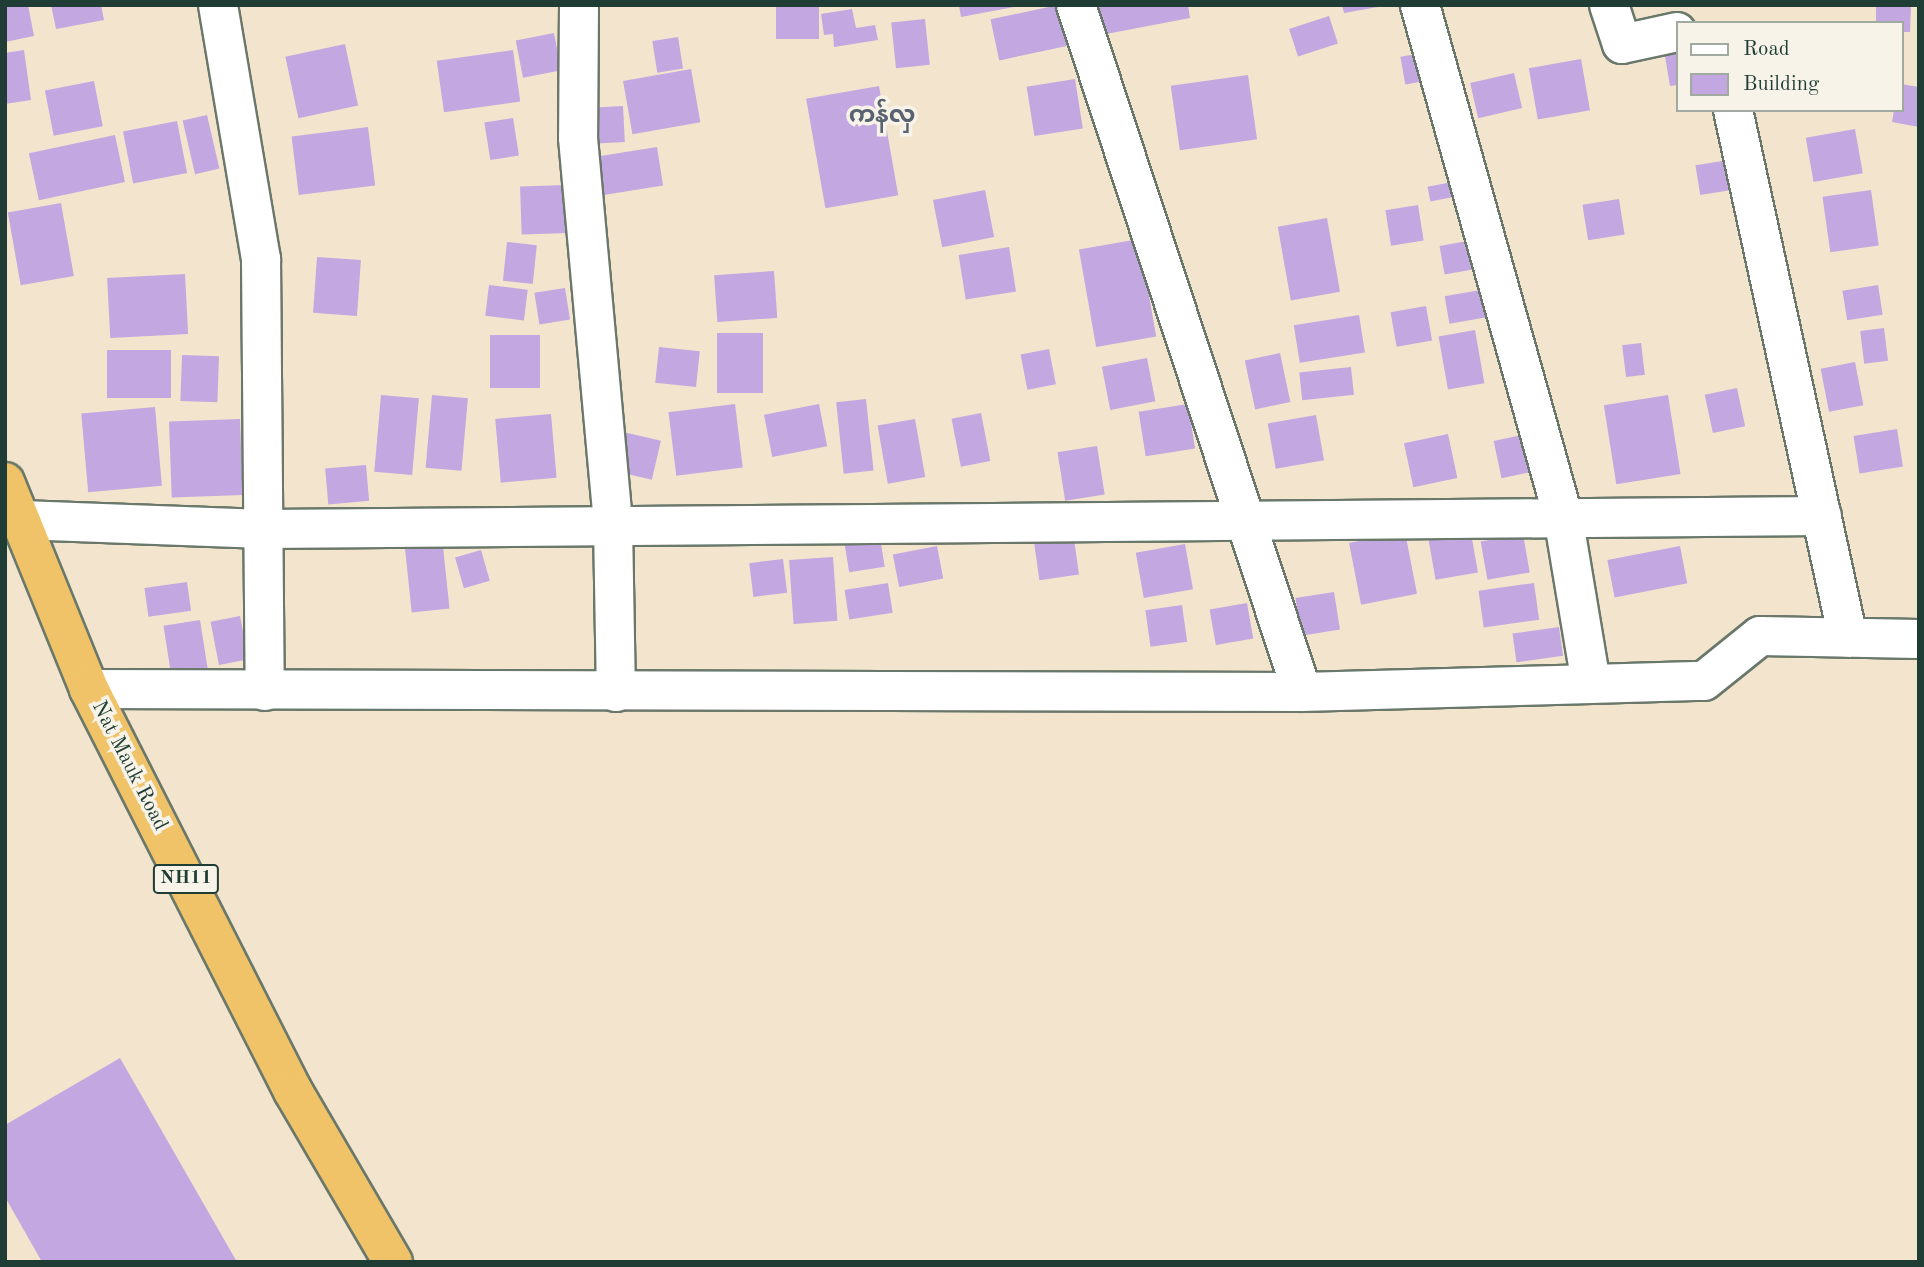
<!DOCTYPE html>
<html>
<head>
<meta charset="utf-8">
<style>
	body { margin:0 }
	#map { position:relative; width:1924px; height:1267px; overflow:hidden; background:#f3e5cd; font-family:"Old Standard TT","Noto Sans Myanmar",serif }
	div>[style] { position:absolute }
	.building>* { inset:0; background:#c2a7e1; transform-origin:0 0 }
	.roads { filter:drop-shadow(2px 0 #69786a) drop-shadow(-2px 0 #69786a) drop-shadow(0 2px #69786a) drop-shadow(0 -2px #69786a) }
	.minor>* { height:38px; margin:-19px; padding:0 19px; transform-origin:19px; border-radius:19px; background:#fff }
	.highway>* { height:38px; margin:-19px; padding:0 19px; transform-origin:19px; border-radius:19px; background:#f1c369 }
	span { translate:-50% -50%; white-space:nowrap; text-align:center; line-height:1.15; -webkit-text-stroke:7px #f7f3e8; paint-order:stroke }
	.shield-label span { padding:2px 5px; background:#f7f3e8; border:2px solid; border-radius:5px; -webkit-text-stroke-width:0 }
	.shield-label { font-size:19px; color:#1f3d34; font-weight:700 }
	.street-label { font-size:21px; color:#1f3d34 }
	.quarter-label { font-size:24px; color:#586271; font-weight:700 }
	.frame { position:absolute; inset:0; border:7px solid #1f3d34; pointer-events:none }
	.legend { position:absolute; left:1676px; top:21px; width:228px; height:91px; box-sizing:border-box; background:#f7f3e8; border:2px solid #a1aaa0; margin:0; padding:9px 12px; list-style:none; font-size:21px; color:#1f3d34 }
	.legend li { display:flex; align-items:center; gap:14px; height:35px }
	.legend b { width:35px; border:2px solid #a1aaa0 }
</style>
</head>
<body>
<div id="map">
	<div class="building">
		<i style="clip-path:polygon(5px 5px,28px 5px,34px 36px,5px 42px)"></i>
		<i style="clip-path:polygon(51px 5px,101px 5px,104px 20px,56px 29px)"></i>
		<i style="left:776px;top:5px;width:43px;height:34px"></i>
		<i style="clip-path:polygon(959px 5px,1014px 5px,1014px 7px,961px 17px)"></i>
		<i style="left:1058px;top:5px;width:42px;height:69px;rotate:78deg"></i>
		<i style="clip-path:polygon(1095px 5px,1188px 5px,1190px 18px,1101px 35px)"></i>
		<i style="clip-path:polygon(1342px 5px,1377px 5px,1378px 7px,1344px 13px)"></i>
		<i style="clip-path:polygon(1876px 5px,1911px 5px,1910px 32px,1901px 32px,1901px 23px,1876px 23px)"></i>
		<i style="clip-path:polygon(852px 9px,856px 28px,875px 25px,878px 40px,834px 47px,833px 34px,824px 35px,821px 14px)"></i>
		<i style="left:1329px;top:16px;width:29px;height:42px;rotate:72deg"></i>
		<i style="left:925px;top:19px;width:46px;height:34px;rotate:84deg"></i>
		<i style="left:554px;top:33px;width:38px;height:39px;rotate:79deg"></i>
		<i style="left:678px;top:37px;width:32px;height:26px;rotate:81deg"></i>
		<i style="left:345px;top:44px;width:63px;height:61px;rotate:78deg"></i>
		<i style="clip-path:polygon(1677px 48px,1677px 85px,1670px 86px,1664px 50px)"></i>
		<i style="clip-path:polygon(24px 50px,31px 100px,5px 104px,5px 53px)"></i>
		<i style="left:513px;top:50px;width:52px;height:77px;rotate:82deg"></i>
		<i style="left:1428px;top:52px;width:28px;height:28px;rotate:80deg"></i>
		<i style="left:1581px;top:59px;width:52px;height:53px;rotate:80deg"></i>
		<i style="left:691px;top:69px;width:54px;height:69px;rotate:80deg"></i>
		<i style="left:1514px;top:73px;width:36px;height:45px;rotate:77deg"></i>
		<i style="left:1248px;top:75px;width:65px;height:78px;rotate:82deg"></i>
		<i style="left:1075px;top:79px;width:50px;height:49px;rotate:81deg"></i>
		<i style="left:94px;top:81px;width:46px;height:50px;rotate:79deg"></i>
		<i style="clip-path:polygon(1901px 84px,1919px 87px,1919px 127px,1892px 122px,1894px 110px,1901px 110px)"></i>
		<i style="left:879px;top:86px;width:111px;height:74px;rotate:80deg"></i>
		<i style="left:623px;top:106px;width:36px;height:28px;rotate:87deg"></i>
		<i style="left:207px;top:115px;width:55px;height:25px;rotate:77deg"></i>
		<i style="left:513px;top:118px;width:38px;height:29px;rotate:81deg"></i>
		<i style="left:177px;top:121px;width:53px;height:55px;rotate:79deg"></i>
		<i style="left:368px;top:127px;width:59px;height:77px;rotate:83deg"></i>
		<i style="left:1855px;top:129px;width:45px;height:50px;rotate:80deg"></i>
		<i style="left:115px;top:135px;width:48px;height:88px;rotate:78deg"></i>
		<i style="left:657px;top:147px;width:39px;height:65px;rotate:81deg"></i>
		<i style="left:1735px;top:159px;width:30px;height:40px;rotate:81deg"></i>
		<i style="left:1452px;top:182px;width:15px;height:25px;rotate:79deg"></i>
		<i style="left:566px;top:185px;width:48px;height:46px;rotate:88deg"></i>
		<i style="left:985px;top:190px;width:48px;height:53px;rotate:79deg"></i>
		<i style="left:1871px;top:190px;width:56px;height:49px;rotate:82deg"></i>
		<i style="left:1619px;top:199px;width:36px;height:37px;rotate:81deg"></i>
		<i style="left:61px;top:203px;width:74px;height:54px;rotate:80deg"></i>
		<i style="left:1418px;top:205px;width:36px;height:33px;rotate:81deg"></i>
		<i style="left:1327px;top:218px;width:75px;height:50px;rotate:80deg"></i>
		<i style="left:1139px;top:239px;width:99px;height:61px;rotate:80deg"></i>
		<i style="left:1473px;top:240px;width:29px;height:34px;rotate:80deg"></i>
		<i style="left:507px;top:242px;width:30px;height:39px;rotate:6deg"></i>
		<i style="left:1009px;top:247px;width:45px;height:51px;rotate:81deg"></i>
		<i style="left:317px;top:257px;width:44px;height:56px;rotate:4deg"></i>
		<i style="left:774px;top:271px;width:47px;height:60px;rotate:86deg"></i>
		<i style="left:185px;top:274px;width:60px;height:78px;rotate:87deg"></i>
		<i style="left:489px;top:285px;width:39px;height:31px;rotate:7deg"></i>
		<i style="left:1878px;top:285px;width:30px;height:36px;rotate:81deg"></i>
		<i style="left:565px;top:288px;width:32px;height:31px;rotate:81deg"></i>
		<i style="left:1486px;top:289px;width:28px;height:42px;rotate:80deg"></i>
		<i style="left:1426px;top:306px;width:35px;height:36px;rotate:80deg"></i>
		<i style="left:1359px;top:315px;width:38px;height:66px;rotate:81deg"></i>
		<i style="left:1884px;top:328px;width:33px;height:24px;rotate:83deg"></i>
		<i style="left:1475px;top:330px;width:54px;height:37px;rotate:80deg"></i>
		<i style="left:717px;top:333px;width:46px;height:60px"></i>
		<i style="left:490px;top:335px;width:50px;height:53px"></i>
		<i style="left:1641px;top:343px;width:32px;height:19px;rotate:83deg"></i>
		<i style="left:659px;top:347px;width:41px;height:36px;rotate:6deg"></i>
		<i style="left:1049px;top:349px;width:36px;height:29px;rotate:79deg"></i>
		<i style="left:107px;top:350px;width:64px;height:48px"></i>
		<i style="left:1280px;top:353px;width:50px;height:36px;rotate:78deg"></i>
		<i style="left:182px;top:355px;width:37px;height:46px;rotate:2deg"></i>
		<i style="left:1147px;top:358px;width:44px;height:46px;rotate:79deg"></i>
		<i style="left:1855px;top:362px;width:44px;height:35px;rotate:79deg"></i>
		<i style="left:1351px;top:367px;width:28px;height:52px;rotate:84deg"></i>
		<i style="left:1737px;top:388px;width:39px;height:33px;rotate:78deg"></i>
		<i style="left:381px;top:395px;width:38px;height:77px;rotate:5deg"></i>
		<i style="left:432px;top:395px;width:36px;height:73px;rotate:5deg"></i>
		<i style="left:1668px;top:395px;width:80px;height:65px;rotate:81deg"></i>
		<i style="left:866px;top:399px;width:72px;height:30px;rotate:84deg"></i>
		<i style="left:735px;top:404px;width:64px;height:67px;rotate:83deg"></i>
		<i style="left:819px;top:404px;width:43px;height:56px;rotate:79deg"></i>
		<i style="left:1188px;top:404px;width:45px;height:50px;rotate:81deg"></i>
		<i style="left:155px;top:407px;width:79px;height:74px;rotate:85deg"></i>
		<i style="left:981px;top:413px;width:49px;height:30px;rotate:79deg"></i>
		<i style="left:551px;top:414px;width:64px;height:56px;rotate:85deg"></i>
		<i style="left:1316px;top:415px;width:46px;height:49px;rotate:80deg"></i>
		<i style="left:240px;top:419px;width:76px;height:71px;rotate:88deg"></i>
		<i style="left:915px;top:419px;width:59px;height:38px;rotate:80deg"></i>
		<i style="left:1897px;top:429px;width:38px;height:44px;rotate:81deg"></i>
		<i style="left:619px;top:431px;width:43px;height:40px;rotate:13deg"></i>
		<i style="left:1448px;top:434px;width:45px;height:45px;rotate:78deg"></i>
		<i style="left:1522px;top:435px;width:38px;height:29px;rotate:78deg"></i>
		<i style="left:1097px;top:446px;width:49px;height:40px;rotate:81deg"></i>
		<i style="left:366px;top:465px;width:36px;height:41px;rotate:85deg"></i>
		<i style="left:1073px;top:532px;width:43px;height:40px;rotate:82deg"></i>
		<i style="left:1405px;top:532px;width:63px;height:57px;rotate:79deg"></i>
		<i style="left:1471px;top:533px;width:40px;height:43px;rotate:80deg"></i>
		<i style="left:1523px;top:534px;width:39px;height:43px;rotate:80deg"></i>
		<i style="left:442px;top:537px;width:72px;height:38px;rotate:84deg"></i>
		<i style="left:880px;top:537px;width:30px;height:36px;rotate:81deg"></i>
		<i style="left:1185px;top:544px;width:46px;height:50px;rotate:80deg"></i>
		<i style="left:937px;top:546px;width:33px;height:45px;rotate:79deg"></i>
		<i style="left:1680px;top:546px;width:38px;height:74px;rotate:79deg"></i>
		<i style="left:481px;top:550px;width:32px;height:27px;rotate:74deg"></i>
		<i style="left:833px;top:557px;width:64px;height:44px;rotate:86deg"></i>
		<i style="left:783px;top:559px;width:34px;height:34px;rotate:83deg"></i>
		<i style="left:187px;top:582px;width:29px;height:43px;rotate:82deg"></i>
		<i style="left:888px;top:583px;width:30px;height:44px;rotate:81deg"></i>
		<i style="left:1534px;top:583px;width:37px;height:56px;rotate:82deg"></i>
		<i style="left:1334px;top:592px;width:38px;height:39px;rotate:81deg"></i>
		<i style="left:1247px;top:603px;width:36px;height:38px;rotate:80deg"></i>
		<i style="left:1182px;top:605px;width:37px;height:37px;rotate:82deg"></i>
		<i style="left:240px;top:616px;width:44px;height:30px;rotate:79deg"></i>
		<i style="left:200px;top:620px;width:49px;height:37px;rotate:81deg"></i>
		<i style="left:1559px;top:627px;width:29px;height:47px;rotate:82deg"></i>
		<i style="clip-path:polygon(120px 1058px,237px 1262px,42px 1262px,5px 1197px,5px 1125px)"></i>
	</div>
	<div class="roads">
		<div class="minor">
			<i style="left:218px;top:5px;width:258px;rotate:80.4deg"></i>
			<i style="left:261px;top:259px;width:432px;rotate:89.5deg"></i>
			<i style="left:579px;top:5px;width:133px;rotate:90.4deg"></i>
			<i style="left:578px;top:138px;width:388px;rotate:84.8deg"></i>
			<i style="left:613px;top:524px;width:168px;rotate:89deg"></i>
			<i style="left:1076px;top:5px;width:723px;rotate:71.79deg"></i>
			<i style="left:1420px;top:5px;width:531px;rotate:74.37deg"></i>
			<i style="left:1563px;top:516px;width:170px;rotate:80.5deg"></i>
			<i style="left:1609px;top:5px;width:41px;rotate:71.6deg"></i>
			<i style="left:1622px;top:44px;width:56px;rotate:-12.3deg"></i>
			<i style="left:1733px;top:110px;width:540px;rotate:77.71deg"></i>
			<i style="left:21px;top:520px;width:243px;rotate:2.1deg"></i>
			<i style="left:264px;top:529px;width:1558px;rotate:-0.48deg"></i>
			<i style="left:89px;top:689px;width:1213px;rotate:0.14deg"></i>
			<i style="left:1302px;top:692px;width:402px;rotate:-1.6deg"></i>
			<i style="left:1704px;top:681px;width:72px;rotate:-38.8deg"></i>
			<i style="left:1760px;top:636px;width:159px;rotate:1.1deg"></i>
		</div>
		<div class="highway">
			<i style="left:5px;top:482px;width:223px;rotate:67.9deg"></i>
			<i style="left:89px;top:689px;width:451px;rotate:63.1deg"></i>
			<i style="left:293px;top:1091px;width:198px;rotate:59.7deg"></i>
		</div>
	</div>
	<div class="shield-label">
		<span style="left:186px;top:879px">NH11</span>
	</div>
	<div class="street-label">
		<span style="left:129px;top:766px;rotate:63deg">Nat Mauk Road</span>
	</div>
	<div class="quarter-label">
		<span style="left:882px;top:117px">ကန်လှ</span>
	</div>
	<div class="frame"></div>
	<ul class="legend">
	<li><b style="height:9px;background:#fff"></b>Road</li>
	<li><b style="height:19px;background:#c2a7e1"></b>Building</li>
	</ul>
</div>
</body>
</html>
